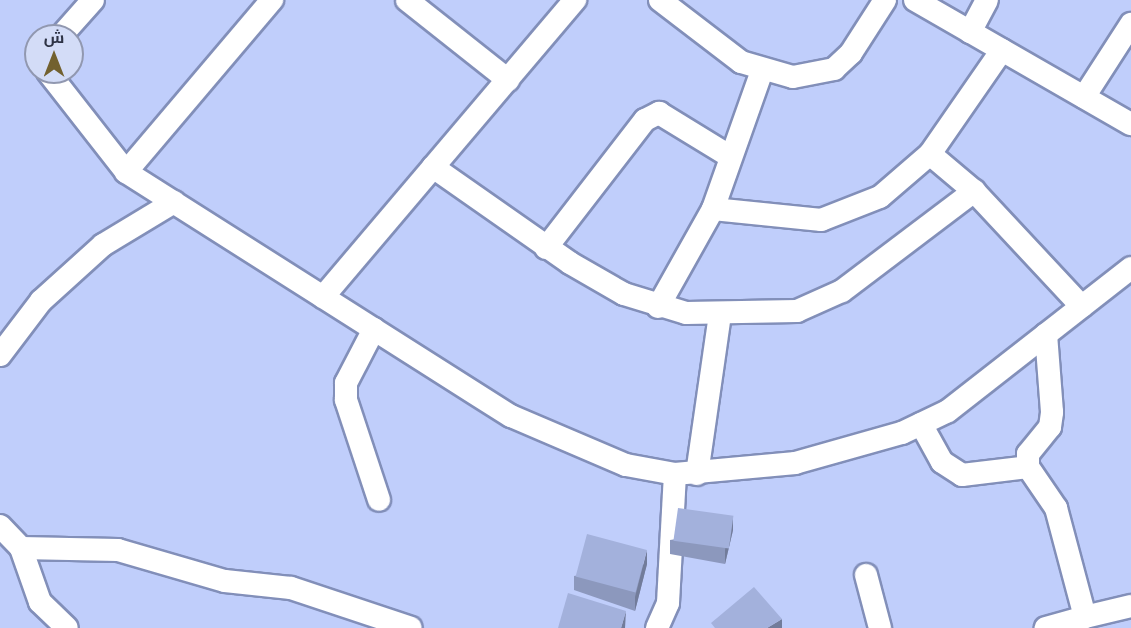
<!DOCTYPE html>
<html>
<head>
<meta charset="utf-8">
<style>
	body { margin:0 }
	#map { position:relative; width:1131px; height:628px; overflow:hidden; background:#c0cefb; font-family:Raleway,Cairo,sans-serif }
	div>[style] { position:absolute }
	.roads { filter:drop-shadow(2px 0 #828fb9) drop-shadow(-2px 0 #828fb9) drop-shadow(0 2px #828fb9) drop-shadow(0 -2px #828fb9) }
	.street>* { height:22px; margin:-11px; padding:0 11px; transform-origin:11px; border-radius:11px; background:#fff }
	.wall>* { inset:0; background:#8c98bd }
	.shaded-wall>* { inset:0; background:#727c9a }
	.building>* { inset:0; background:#a3b1dc; transform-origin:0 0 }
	span { translate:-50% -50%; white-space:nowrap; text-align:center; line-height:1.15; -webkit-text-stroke:6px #d3dcf7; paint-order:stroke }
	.north { position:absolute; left:24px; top:24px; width:60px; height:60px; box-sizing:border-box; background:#d3dcf7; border:2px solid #9198b0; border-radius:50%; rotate:0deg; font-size:16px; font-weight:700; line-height:24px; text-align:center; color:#2e3345 }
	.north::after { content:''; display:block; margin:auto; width:21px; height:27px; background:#72612f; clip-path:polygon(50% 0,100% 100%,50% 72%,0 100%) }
</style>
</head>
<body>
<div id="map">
	<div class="roads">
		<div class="street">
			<i style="left:407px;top:0;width:129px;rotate:38.4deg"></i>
			<i style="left:660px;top:0;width:102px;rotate:37.4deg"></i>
			<i style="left:741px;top:62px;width:54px;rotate:16.1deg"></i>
			<i style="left:793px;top:77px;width:42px;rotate:-11deg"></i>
			<i style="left:834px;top:69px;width:23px;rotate:-43deg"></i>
			<i style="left:851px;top:53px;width:63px;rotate:-57.3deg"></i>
			<i style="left:915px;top:0;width:249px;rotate:29.9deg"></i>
			<i style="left:970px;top:32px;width:36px;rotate:-62deg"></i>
			<i style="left:61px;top:36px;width:48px;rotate:-48.4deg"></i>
			<i style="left:1002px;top:50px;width:126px;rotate:124.7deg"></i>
			<i style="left:930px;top:154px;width:57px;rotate:40.1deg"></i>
			<i style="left:974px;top:191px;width:158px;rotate:47deg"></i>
			<i style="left:48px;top:72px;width:127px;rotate:52deg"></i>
			<i style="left:126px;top:172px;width:456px;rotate:32.4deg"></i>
			<i style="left:511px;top:416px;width:125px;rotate:23.1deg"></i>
			<i style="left:626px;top:465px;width:50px;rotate:10.4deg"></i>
			<i style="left:675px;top:474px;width:121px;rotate:-5.2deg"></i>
			<i style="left:795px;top:463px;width:111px;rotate:-15.7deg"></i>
			<i style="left:902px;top:433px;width:51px;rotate:-25.6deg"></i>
			<i style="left:948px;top:411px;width:232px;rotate:-38deg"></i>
			<i style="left:1084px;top:97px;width:87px;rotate:-57.2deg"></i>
			<i style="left:433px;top:167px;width:167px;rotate:35deg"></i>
			<i style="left:570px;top:263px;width:62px;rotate:29.9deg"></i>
			<i style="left:624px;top:294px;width:65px;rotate:17deg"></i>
			<i style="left:686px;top:313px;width:111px;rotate:-1deg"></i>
			<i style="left:797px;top:311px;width:49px;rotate:-24deg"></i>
			<i style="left:842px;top:291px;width:166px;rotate:-37.1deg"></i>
			<i style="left:126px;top:172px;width:226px;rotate:-49.7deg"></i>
			<i style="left:713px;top:209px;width:109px;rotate:5.8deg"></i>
			<i style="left:821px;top:220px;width:63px;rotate:-21.3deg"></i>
			<i style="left:880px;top:197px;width:66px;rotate:-40.7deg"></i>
			<i style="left:546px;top:248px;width:162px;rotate:-52.3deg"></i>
			<i style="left:645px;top:120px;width:16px;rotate:-27deg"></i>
			<i style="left:659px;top:113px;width:84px;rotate:31.4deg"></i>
			<i style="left:323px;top:297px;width:390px;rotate:-49.7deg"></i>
			<i style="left:658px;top:307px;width:112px;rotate:-60.7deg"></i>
			<i style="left:713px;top:209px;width:146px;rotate:-70.5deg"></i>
			<i style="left:374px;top:329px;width:61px;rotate:117.4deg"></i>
			<i style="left:346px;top:383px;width:17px;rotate:90deg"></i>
			<i style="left:346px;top:400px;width:105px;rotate:71.7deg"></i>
			<i style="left:0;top:355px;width:68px;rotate:-52.8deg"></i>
			<i style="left:41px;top:301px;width:84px;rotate:-42.1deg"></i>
			<i style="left:103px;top:245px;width:83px;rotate:-31.2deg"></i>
			<i style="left:921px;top:424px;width:43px;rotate:61.1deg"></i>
			<i style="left:942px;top:462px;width:24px;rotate:33deg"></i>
			<i style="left:962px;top:475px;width:66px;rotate:-6.9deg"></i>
			<i style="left:1028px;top:467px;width:50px;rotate:55.7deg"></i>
			<i style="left:1056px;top:508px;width:113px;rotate:75.1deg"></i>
			<i style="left:1085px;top:617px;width:41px;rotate:164.2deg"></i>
			<i style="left:1028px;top:467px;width:13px;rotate:-90deg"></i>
			<i style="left:1028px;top:454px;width:35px;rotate:-51deg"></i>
			<i style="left:1050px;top:427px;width:15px;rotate:-82deg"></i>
			<i style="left:1052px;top:412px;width:78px;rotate:-94.4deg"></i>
			<i style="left:697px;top:474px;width:162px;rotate:-81.8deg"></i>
			<i style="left:0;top:526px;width:30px;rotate:46deg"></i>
			<i style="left:21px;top:548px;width:97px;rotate:1.2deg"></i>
			<i style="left:118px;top:550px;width:111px;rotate:16.2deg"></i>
			<i style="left:225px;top:581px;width:66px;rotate:6.1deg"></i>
			<i style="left:291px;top:588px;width:126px;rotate:18.4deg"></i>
			<i style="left:21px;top:548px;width:57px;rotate:70.6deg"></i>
			<i style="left:40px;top:602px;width:37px;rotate:44deg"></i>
			<i style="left:866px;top:575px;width:55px;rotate:75.2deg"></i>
			<i style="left:1085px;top:617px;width:47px;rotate:-13.4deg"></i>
			<i style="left:657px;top:628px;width:27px;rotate:-66deg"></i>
			<i style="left:668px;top:603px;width:129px;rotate:-86.9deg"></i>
		</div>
	</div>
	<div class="wall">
		<i style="clip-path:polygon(733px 530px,725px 564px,670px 554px,670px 540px)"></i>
		<i style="clip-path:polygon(647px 564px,635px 611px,574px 590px,574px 576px)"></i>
	</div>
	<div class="shaded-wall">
		<i style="clip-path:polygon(733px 516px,733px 530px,725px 564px,725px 550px)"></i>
		<i style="clip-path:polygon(647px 550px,647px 564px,635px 611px,635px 597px)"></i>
		<i style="clip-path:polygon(626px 611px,625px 628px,621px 628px)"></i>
		<i style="clip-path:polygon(782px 619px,782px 628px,767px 628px)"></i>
	</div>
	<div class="building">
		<i style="left:678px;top:508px;width:56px;height:33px;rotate:8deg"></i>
		<i style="left:587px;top:534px;width:62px;height:44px;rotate:15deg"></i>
		<i style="clip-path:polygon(754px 587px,782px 619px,767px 628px,715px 628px,711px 623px)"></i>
		<i style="clip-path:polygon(568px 593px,626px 611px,621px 628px,558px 628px)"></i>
	</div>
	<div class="north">ش</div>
</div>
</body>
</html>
